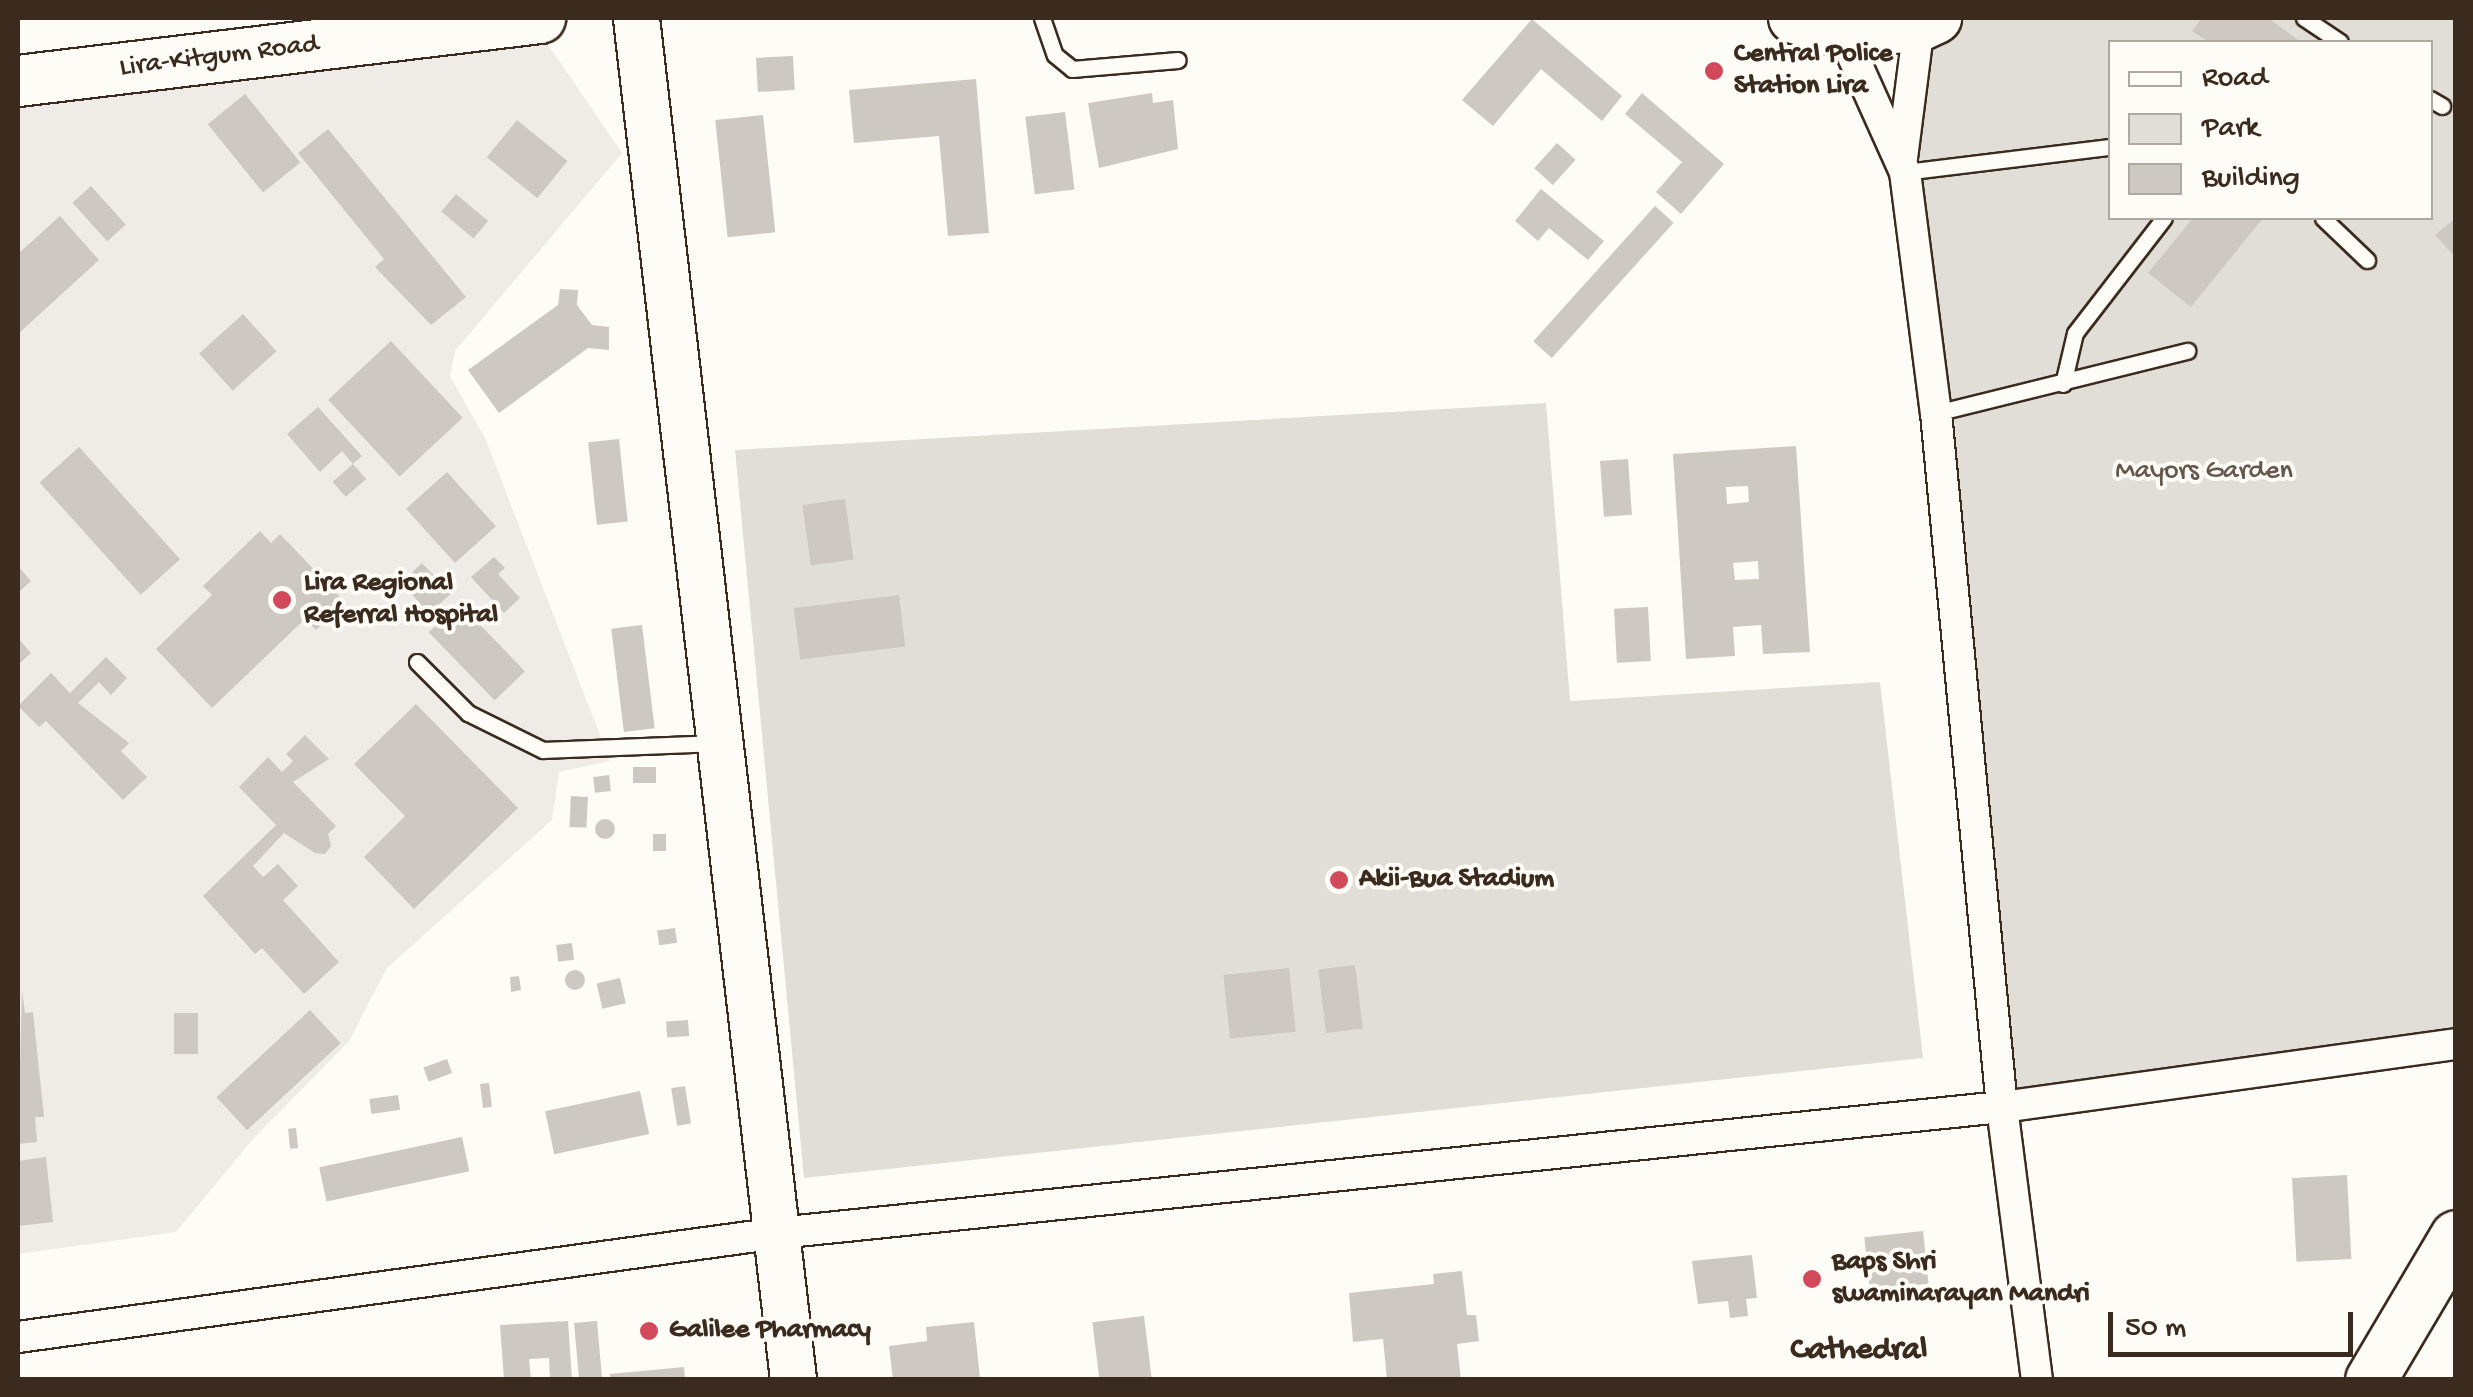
<!DOCTYPE html>
<html>
<head>
<meta charset="utf-8">
<style>
	body { margin:0 }
	#map { position:relative; width:2473px; height:1397px; overflow:hidden; background:#fdfcf7; font-family:"Gochi Hand",sans-serif }
	div>[style] { position:absolute }
	.built>* { inset:0; background:#efece7 }
	.green>* { inset:0; background:#e1ded7 }
	.building>* { inset:0; background:#cdc8c2; transform-origin:0 0 }
	.round { border-radius:50% }
	.roads { filter:drop-shadow(2px 0 #3b2a1e) drop-shadow(-2px 0 #3b2a1e) drop-shadow(0 2px #3b2a1e) drop-shadow(0 -2px #3b2a1e) }
	.service>* { height:15px; margin:-7.5px; padding:0 7.5px; transform-origin:7.5px; border-radius:7.5px; background:#fdfcf7 }
	.minor>* { height:30px; margin:-15px; padding:0 15px; transform-origin:15px; border-radius:15px; background:#fdfcf7 }
	.secondary>* { height:45px; margin:-22.5px; padding:0 22.5px; transform-origin:22.5px; border-radius:22.5px; background:#fdfcf7 }
	.primary>* { height:50px; margin:-25px; padding:0 25px; transform-origin:25px; border-radius:25px; background:#fdfcf7 }
	.dots>* { width:28px; height:28px; translate:-50% -50%; box-sizing:border-box; border:5px solid #fdfcf7; border-radius:50% }
	span { translate:-50% -50%; white-space:nowrap; text-align:center; line-height:1.15; -webkit-text-stroke:8px #fdfcf7; paint-order:stroke }
	.poi-label { font-size:28px; color:#3b2a1e; font-weight:700 }
	.left { translate:0 -50%; text-align:left }
	.street-label { font-size:28px; color:#3b2a1e }
	.park-label { font-size:28px; color:#64574c }
	.quarter-label { font-size:32px; color:#3b2a1e; font-weight:700 }
	.frame { position:absolute; inset:0; border:20px solid #3b2a1e; pointer-events:none }
	.legend { position:absolute; left:2108px; top:40px; width:325px; height:180px; box-sizing:border-box; background:#fdfcf7; border:2px solid #afa8a0; margin:0; padding:12px 18px; list-style:none; font-size:30px; color:#3b2a1e }
	.legend li { display:flex; align-items:center; gap:20px; height:50px }
	.legend b { width:50px; border:2px solid #afa8a0 }
	.scale { position:absolute; left:2108px; top:1312px; width:245px; height:45px; box-sizing:border-box; border:5px solid #3b2a1e; border-top:0; padding-left:12px; font-size:30px; line-height:35px; white-space:nowrap; color:#3b2a1e; -webkit-text-stroke:8px #fdfcf7; paint-order:stroke }
</style>
</head>
<body>
<div id="map">
	<div class="built">
		<i style="clip-path:polygon(540px 33px,622px 153px,455px 351px,450px 376px,485px 438px,610px 761px,559px 772px,552px 820px,387px 968px,349px 1041px,253px 1139px,176px 1232px,18px 1254px,18px 109px)"></i>
	</div>
	<div class="green">
		<i style="clip-path:polygon(evenodd,1928px 18px,2455px 18px,2455px 1028px,2015px 1101px,1907px 30px,1928px 18px,2110px 42px,2430px 42px,2430px 218px,2110px 218px,2110px 42px)"></i>
		<i style="clip-path:polygon(1546px 403px,1570px 701px,1880px 682px,1923px 1058px,804px 1178px,735px 450px)"></i>
	</div>
	<div class="building">
		<i style="clip-path:polygon(2202px 18px,2268px 18px,2301px 42px,2209px 42px,2192px 31px)"></i>
		<i style="clip-path:polygon(1532px 19px,1622px 96px,1602px 121px,1541px 69px,1493px 126px,1462px 100px)"></i>
		<i style="left:793px;top:56px;width:34px;height:37px;rotate:87deg"></i>
		<i style="clip-path:polygon(976px 79px,989px 233px,948px 236px,939px 136px,854px 143px,849px 90px)"></i>
		<i style="clip-path:polygon(1152px 93px,1153px 103px,1173px 100px,1178px 149px,1099px 168px,1088px 103px)"></i>
		<i style="clip-path:polygon(1642px 93px,1724px 164px,1681px 214px,1656px 192px,1682px 162px,1625px 114px)"></i>
		<i style="left:245px;top:94px;width:88px;height:48px;rotate:51deg"></i>
		<i style="left:1065px;top:112px;width:78px;height:40px;rotate:83deg"></i>
		<i style="left:763px;top:115px;width:118px;height:48px;rotate:84deg"></i>
		<i style="left:517px;top:120px;width:65px;height:48px;rotate:39deg"></i>
		<i style="clip-path:polygon(328px 129px,466px 297px,431px 325px,375px 267px,384px 259px,298px 153px)"></i>
		<i style="left:1557px;top:143px;width:25px;height:34px;rotate:42deg"></i>
		<i style="left:91px;top:186px;width:52px;height:25px;rotate:48deg"></i>
		<i style="clip-path:polygon(1541px 189px,1604px 241px,1588px 260px,1549px 228px,1538px 241px,1515px 221px)"></i>
		<i style="left:456px;top:194px;width:42px;height:23px;rotate:40deg"></i>
		<i style="left:1655px;top:206px;width:25px;height:182px;rotate:42deg"></i>
		<i style="clip-path:polygon(60px 216px,99px 260px,18px 334px,18px 254px)"></i>
		<i style="clip-path:polygon(2193px 218px,2263px 218px,2191px 307px,2148px 273px)"></i>
		<i style="clip-path:polygon(2456px 218px,2456px 258px,2435px 235px)"></i>
		<i style="clip-path:polygon(560px 289px,578px 290px,577px 305px,592px 325px,609px 327px,609px 350px,588px 348px,499px 413px,468px 370px,558px 305px)"></i>
		<i style="left:243px;top:314px;width:50px;height:59px;rotate:48deg"></i>
		<i style="left:391px;top:341px;width:105px;height:86px;rotate:47deg"></i>
		<i style="clip-path:polygon(318px 407px,362px 456px,353px 464px,342px 451px,320px 472px,287px 434px)"></i>
		<i style="left:619px;top:439px;width:83px;height:31px;rotate:84deg"></i>
		<i style="clip-path:polygon(evenodd,1796px 446px,1810px 652px,1763px 654px,1761px 625px,1733px 627px,1735px 656px,1686px 659px,1673px 454px,1796px 446px,1748px 486px,1749px 502px,1727px 504px,1726px 487px,1748px 486px,1796px 446px,1758px 561px,1759px 579px,1735px 580px,1733px 563px,1758px 561px)"></i>
		<i style="left:79px;top:447px;width:151px;height:53px;rotate:48deg"></i>
		<i style="left:1628px;top:459px;width:56px;height:28px;rotate:86deg"></i>
		<i style="left:353px;top:464px;width:20px;height:27px;rotate:49deg"></i>
		<i style="left:447px;top:472px;width:73px;height:55px;rotate:48deg"></i>
		<i style="left:845px;top:499px;width:61px;height:43px;rotate:82deg"></i>
		<i style="clip-path:polygon(260px 531px,271px 543px,280px 534px,345px 602px,316px 630px,305px 619px,212px 708px,156px 649px,212px 595px,203px 586px)"></i>
		<i style="clip-path:polygon(494px 557px,505px 568px,498px 574px,520px 598px,504px 613px,471px 577px)"></i>
		<i style="left:422px;top:563px;width:42px;height:29px;rotate:47deg"></i>
		<i style="clip-path:polygon(18px 566px,31px 581px,18px 593px)"></i>
		<i style="left:899px;top:595px;width:52px;height:106px;rotate:83deg"></i>
		<i style="left:459px;top:603px;width:95px;height:42px;rotate:46deg"></i>
		<i style="left:1648px;top:607px;width:54px;height:34px;rotate:87deg"></i>
		<i style="left:642px;top:625px;width:104px;height:31px;rotate:83deg"></i>
		<i style="clip-path:polygon(18px 638px,31px 653px,18px 665px)"></i>
		<i style="clip-path:polygon(106px 657px,127px 678px,111px 695px,99px 682px,78px 703px,129px 743px,121px 751px,147px 777px,123px 800px,46px 721px,39px 727px,18px 706px,51px 673px,70px 693px)"></i>
		<i style="clip-path:polygon(416px 704px,518px 808px,414px 909px,364px 857px,405px 816px,354px 764px)"></i>
		<i style="clip-path:polygon(305px 735px,329px 759px,293px 782px,336px 826px,328px 834px,331px 846px,325px 854px,315px 853px,284px 833px,253px 866px,263px 877px,278px 864px,298px 886px,283px 900px,339px 962px,304px 994px,262px 948px,255px 954px,203px 896px,276px 825px,239px 787px,268px 757px,282px 772px,293px 761px,286px 754px)"></i>
		<i style="left:633px;top:767px;width:23px;height:16px"></i>
		<i style="left:609px;top:775px;width:16px;height:16px;rotate:83deg"></i>
		<i style="left:571px;top:796px;width:17px;height:31px;rotate:3deg"></i>
		<i class="round" style="left:595px;top:819px;width:20px;height:20px"></i>
		<i style="left:653px;top:834px;width:13px;height:17px"></i>
		<i style="left:675px;top:928px;width:15px;height:18px;rotate:82deg"></i>
		<i style="left:572px;top:943px;width:17px;height:16px;rotate:83deg"></i>
		<i style="left:1355px;top:965px;width:64px;height:37px;rotate:83deg"></i>
		<i style="left:1289px;top:968px;width:64px;height:66px;rotate:84deg"></i>
		<i class="round" style="left:565px;top:970px;width:20px;height:20px"></i>
		<i style="clip-path:polygon(519px 976px,521px 990px,511px 992px,510px 977px)"></i>
		<i style="left:620px;top:978px;width:26px;height:24px;rotate:77deg"></i>
		<i style="clip-path:polygon(22px 990px,25px 1013px,33px 1012px,44px 1117px,35px 1117px,37px 1142px,18px 1144px)"></i>
		<i style="left:310px;top:1010px;width:45px;height:128px;rotate:47deg"></i>
		<i style="left:174px;top:1013px;width:24px;height:41px"></i>
		<i style="left:688px;top:1020px;width:16px;height:22px;rotate:86deg"></i>
		<i style="left:447px;top:1059px;width:15px;height:25px;rotate:70deg"></i>
		<i style="left:489px;top:1083px;width:24px;height:9px;rotate:83deg"></i>
		<i style="left:685px;top:1086px;width:38px;height:14px;rotate:81deg"></i>
		<i style="left:640px;top:1091px;width:44px;height:97px;rotate:78deg"></i>
		<i style="left:398px;top:1095px;width:15px;height:29px;rotate:82deg"></i>
		<i style="left:296px;top:1128px;width:20px;height:8px;rotate:84deg"></i>
		<i style="left:462px;top:1137px;width:35px;height:146px;rotate:78deg"></i>
		<i style="clip-path:polygon(46px 1157px,53px 1222px,18px 1226px,18px 1161px)"></i>
		<i style="left:2347px;top:1175px;width:84px;height:55px;rotate:87deg"></i>
		<i style="left:1923px;top:1231px;width:53px;height:59px;rotate:84deg"></i>
		<i style="clip-path:polygon(1752px 1255px,1757px 1298px,1746px 1299px,1748px 1316px,1730px 1318px,1728px 1301px,1698px 1304px,1692px 1261px)"></i>
		<i style="clip-path:polygon(1462px 1271px,1467px 1315px,1476px 1315px,1479px 1341px,1457px 1344px,1461px 1380px,1387px 1380px,1383px 1339px,1353px 1342px,1349px 1293px,1434px 1284px,1433px 1274px)"></i>
		<i style="left:1144px;top:1316px;width:64px;height:52px;rotate:83deg"></i>
		<i style="clip-path:polygon(568px 1321px,572px 1380px,550px 1380px,549px 1358px,529px 1359px,531px 1380px,504px 1380px,500px 1325px)"></i>
		<i style="left:597px;top:1321px;width:59px;height:23px;rotate:85deg"></i>
		<i style="clip-path:polygon(974px 1322px,980px 1378px,893px 1380px,889px 1346px,927px 1341px,926px 1327px)"></i>
		<i style="clip-path:polygon(684px 1367px,685px 1380px,610px 1380px,610px 1374px)"></i>
	</div>
	<div class="roads">
		<div class="service">
			<i style="left:1042px;top:18px;width:39px;rotate:71deg"></i>
			<i style="left:1055px;top:55px;width:22px;rotate:39deg"></i>
			<i style="left:1072px;top:69px;width:106px;rotate:-4.9deg"></i>
			<i style="left:2304px;top:18px;width:43px;rotate:33.7deg"></i>
			<i style="left:2430px;top:99px;width:14px;rotate:30deg"></i>
			<i style="left:1905px;top:172px;width:207px;rotate:-7deg"></i>
			<i style="left:2323px;top:218px;width:61px;rotate:43.7deg"></i>
			<i style="left:2063px;top:384px;width:52px;rotate:-76.8deg"></i>
			<i style="left:2075px;top:333px;width:145px;rotate:-52.3deg"></i>
			<i style="left:1936px;top:413px;width:259px;rotate:-13.9deg"></i>
			<i style="left:417px;top:662px;width:72px;rotate:45deg"></i>
			<i style="left:468px;top:713px;width:84px;rotate:26.3deg"></i>
			<i style="left:543px;top:750px;width:174px;rotate:-2.3deg"></i>
		</div>
		<div class="minor">
			<i style="left:1842px;top:32px;width:154px;rotate:65.8deg"></i>
			<i style="left:1905px;top:172px;width:243px;rotate:82.7deg"></i>
			<i style="left:1936px;top:413px;width:697px;rotate:84.57deg"></i>
			<i style="left:2002px;top:1107px;width:275px;rotate:82.7deg"></i>
			<i style="left:1902px;top:158px;width:133px;rotate:-82.7deg"></i>
			<i style="left:18px;top:1337px;width:767px;rotate:-7.79deg"></i>
			<i style="left:778px;top:1233px;width:1230px;rotate:-5.88deg"></i>
			<i style="left:2002px;top:1107px;width:458px;rotate:-7.9deg"></i>
		</div>
		<div class="secondary">
			<i style="left:636px;top:18px;width:1371px;rotate:83.42deg"></i>
		</div>
		<div class="primary">
			<i style="left:1794px;top:18px;width:50px;rotate:16.3deg"></i>
			<i style="left:1842px;top:32px;width:77px;rotate:-4.5deg"></i>
			<i style="left:1919px;top:26px;width:19px;rotate:-25deg"></i>
			<i style="left:18px;top:81px;width:526px;rotate:-6.88deg"></i>
			<i style="left:2371px;top:1380px;width:167px;rotate:-59.4deg"></i>
		</div>
	</div>
	<div class="dots">
		<i style="left:1714px;top:71px;background:#d1495b"></i>
		<i style="left:282px;top:600px;background:#d1495b"></i>
		<i style="left:1339px;top:880px;background:#d1495b"></i>
		<i style="left:1812px;top:1279px;background:#d1495b"></i>
		<i style="left:649px;top:1331px;background:#d1495b"></i>
	</div>
	<div class="poi-label">
		<span class="left" style="left:1734px;top:71px">Central Police<br>Station Lira</span>
		<span class="left" style="left:304px;top:600px">Lira Regional<br>Referral Hospital</span>
		<span class="left" style="left:1359px;top:880px">Akii-Bua Stadium</span>
		<span class="left" style="left:1832px;top:1279px">Baps Shri<br>swaminarayan Mandri</span>
		<span class="left" style="left:669px;top:1331px">Galilee Pharmacy</span>
	</div>
	<div class="street-label">
		<span style="left:219px;top:57px;rotate:-7deg">Lira-Kitgum Road</span>
	</div>
	<div class="park-label">
		<span style="left:2204px;top:472px">Mayors Garden</span>
	</div>
	<div class="quarter-label">
		<span style="left:1859px;top:1351px">Cathedral</span>
	</div>
	<div class="frame"></div>
	<ul class="legend">
	<li><b style="height:12px;background:#fdfcf7"></b>Road</li>
	<li><b style="height:28px;background:#e1ded7"></b>Park</li>
	<li><b style="height:28px;background:#cdc8c2"></b>Building</li>
	</ul>
	<div class="scale">50 m</div>
</div>
</body>
</html>
